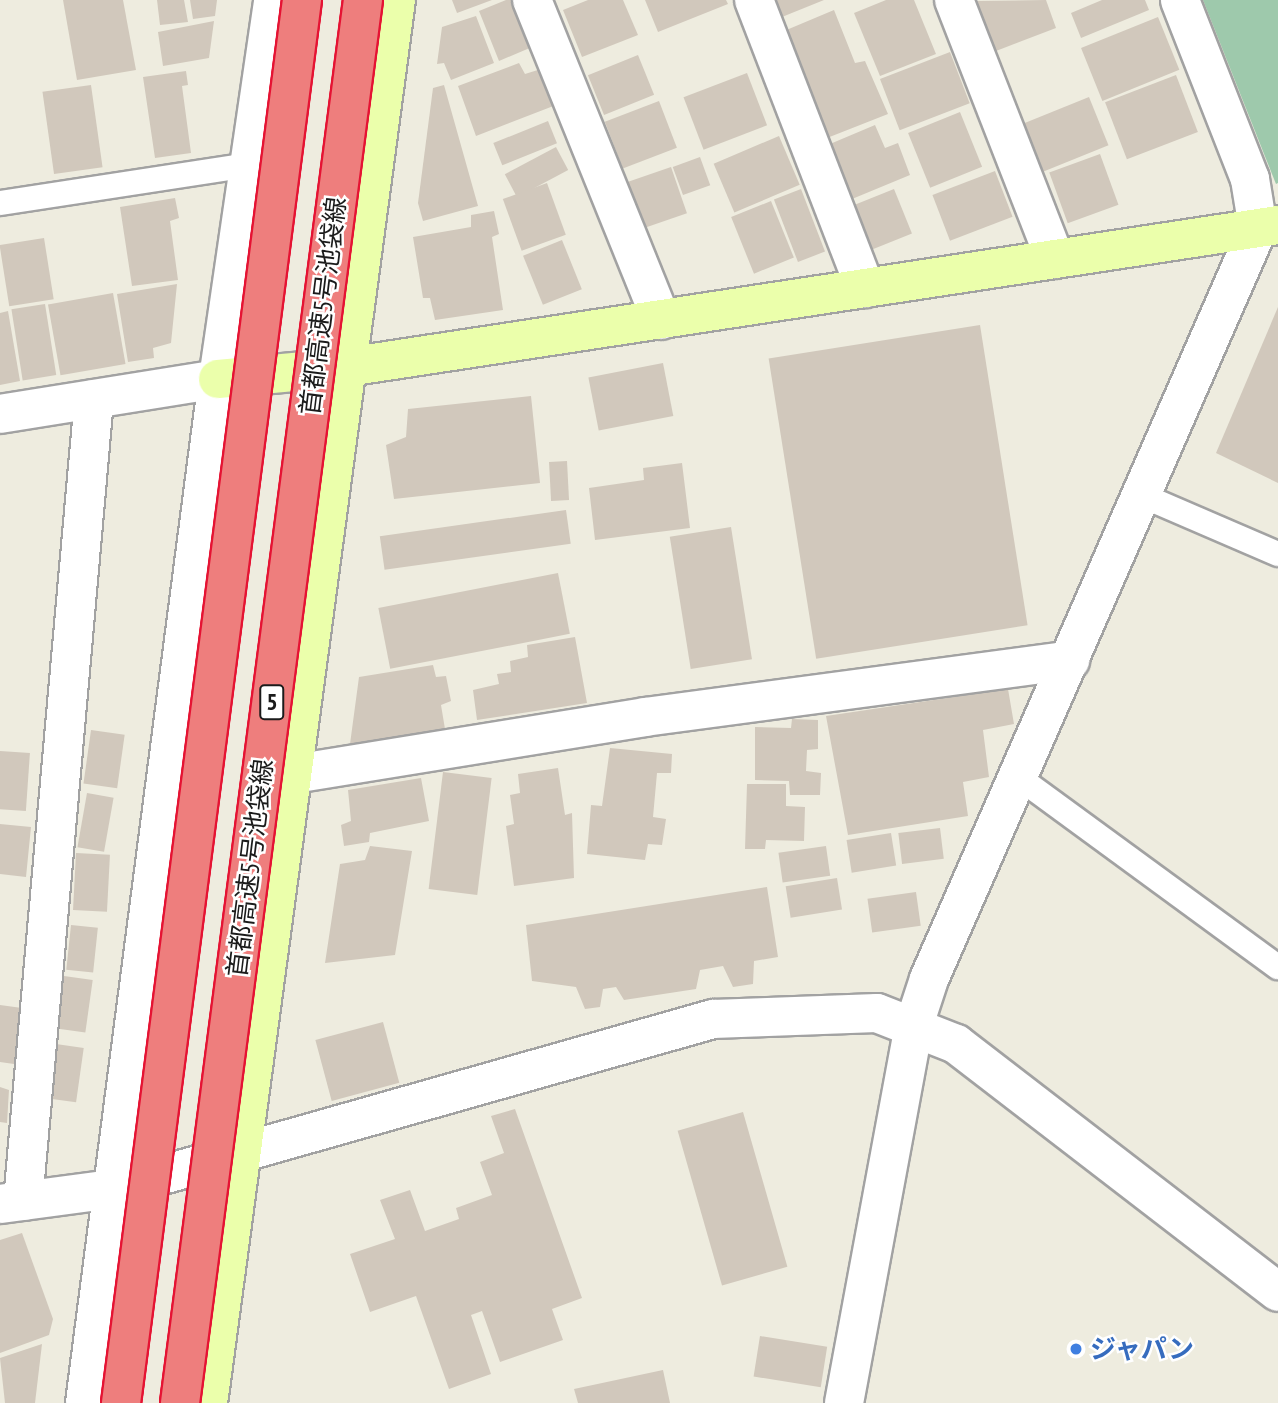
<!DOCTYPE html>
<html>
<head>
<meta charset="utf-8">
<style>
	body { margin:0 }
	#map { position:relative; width:1278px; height:1403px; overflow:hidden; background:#eeecdf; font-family:"PT Sans Narrow","Noto Sans JP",sans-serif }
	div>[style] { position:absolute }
	.cemetery>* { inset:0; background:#9ec9ac }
	.building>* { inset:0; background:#d1c8bc; transform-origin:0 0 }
	.roads { filter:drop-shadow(2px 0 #a2a2a2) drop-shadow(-2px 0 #a2a2a2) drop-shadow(0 2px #a2a2a2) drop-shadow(0 -2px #a2a2a2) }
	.lane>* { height:24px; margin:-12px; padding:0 12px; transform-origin:12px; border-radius:12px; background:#fff }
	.street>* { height:38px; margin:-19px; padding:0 19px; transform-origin:19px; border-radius:19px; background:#fff }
	.secondary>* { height:38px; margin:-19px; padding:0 19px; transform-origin:19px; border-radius:19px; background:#ebffab }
	.bridges { filter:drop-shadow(2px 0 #e51333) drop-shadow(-2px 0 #e51333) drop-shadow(0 2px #e51333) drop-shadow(0 -2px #e51333) }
	.highway-bridge>* { height:38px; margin:-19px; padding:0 19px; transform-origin:19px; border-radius:19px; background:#ee7e7d }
	.dots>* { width:19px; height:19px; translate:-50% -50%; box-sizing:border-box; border:4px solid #fff; border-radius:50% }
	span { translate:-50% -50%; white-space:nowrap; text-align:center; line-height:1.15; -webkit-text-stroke:5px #fff; paint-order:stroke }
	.shield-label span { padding:2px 5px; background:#fff; border:2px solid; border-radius:5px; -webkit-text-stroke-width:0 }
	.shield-label { font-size:24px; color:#1b1b1b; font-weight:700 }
	.street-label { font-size:26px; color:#1b1b1b }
	.shop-label { font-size:26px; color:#366cbe; font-weight:700 }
	.left { translate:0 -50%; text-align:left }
</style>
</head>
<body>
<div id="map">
	<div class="cemetery">
		<i style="clip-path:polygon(1203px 0,1278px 0,1278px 183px,1276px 184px)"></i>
	</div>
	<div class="building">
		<i style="clip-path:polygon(63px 0,123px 0,136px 70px,77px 80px)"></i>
		<i style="clip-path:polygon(157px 0,184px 0,188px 22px,160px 25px)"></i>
		<i style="clip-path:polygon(190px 0,217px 0,215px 16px,193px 19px)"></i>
		<i style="clip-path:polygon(452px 0,492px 0,457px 13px)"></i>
		<i style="clip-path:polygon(506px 0,513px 0,532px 47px,499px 61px,479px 11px)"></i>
		<i style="clip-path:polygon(588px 0,623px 0,638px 35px,582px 57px,563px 10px)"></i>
		<i style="clip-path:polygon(645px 0,726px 0,728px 4px,658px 32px)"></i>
		<i style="clip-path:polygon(770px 0,824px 0,777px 19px)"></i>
		<i style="clip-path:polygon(886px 0,914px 0,936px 54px,880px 76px,854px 13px)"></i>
		<i style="clip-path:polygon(1046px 0,1056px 28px,996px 51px,976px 1px)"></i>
		<i style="clip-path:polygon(1102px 0,1145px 0,1149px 10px,1081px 38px,1071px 13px)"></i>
		<i style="clip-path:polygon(834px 10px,855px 63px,865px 61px,888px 114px,827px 138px,784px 31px)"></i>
		<i style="clip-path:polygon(476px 16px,494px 63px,451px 80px,444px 63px,437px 64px,442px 27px)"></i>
		<i style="left:1158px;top:17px;width:57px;height:83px;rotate:68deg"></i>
		<i style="clip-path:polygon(214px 21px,209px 58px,163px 66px,158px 32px)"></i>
		<i style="left:950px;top:52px;width:55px;height:75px;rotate:69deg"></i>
		<i style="left:638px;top:55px;width:43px;height:54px;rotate:68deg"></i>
		<i style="clip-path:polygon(519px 63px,525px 74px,541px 69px,556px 105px,476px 136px,458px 86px)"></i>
		<i style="clip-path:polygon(186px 71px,188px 85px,182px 86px,191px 153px,155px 158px,143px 77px)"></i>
		<i style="left:747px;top:73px;width:56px;height:68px;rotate:69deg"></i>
		<i style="left:1176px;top:75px;width:61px;height:76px;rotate:69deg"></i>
		<i style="left:91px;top:85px;width:83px;height:49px;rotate:82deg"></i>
		<i style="clip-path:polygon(444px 85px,478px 206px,423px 221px,418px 203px,433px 88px)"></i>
		<i style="left:1089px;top:97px;width:52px;height:70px;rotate:68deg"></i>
		<i style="left:659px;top:101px;width:50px;height:58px;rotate:69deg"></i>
		<i style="left:960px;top:112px;width:59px;height:56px;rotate:68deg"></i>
		<i style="left:548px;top:121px;width:24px;height:59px;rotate:68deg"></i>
		<i style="clip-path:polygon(875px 125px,885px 148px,898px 143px,910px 175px,852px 199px,830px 144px)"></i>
		<i style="left:779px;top:136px;width:53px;height:71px;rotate:67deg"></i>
		<i style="left:556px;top:147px;width:26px;height:58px;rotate:62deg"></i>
		<i style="left:1100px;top:154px;width:54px;height:54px;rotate:70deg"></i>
		<i style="left:700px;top:157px;width:30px;height:29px;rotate:70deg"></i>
		<i style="left:671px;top:167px;width:49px;height:46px;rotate:71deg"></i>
		<i style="left:995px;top:171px;width:49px;height:67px;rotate:69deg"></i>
		<i style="left:547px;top:183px;width:55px;height:47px;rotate:70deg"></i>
		<i style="left:801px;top:189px;width:67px;height:29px;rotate:69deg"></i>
		<i style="left:894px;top:189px;width:48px;height:49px;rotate:68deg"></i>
		<i style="clip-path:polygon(175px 198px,179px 218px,170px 221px,178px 280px,132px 286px,120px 207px)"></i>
		<i style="left:771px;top:201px;width:61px;height:43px;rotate:68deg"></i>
		<i style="clip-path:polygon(494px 211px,499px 234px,492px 237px,503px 310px,435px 320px,430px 298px,423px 298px,413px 237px,471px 227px,471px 215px)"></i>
		<i style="left:44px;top:238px;width:62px;height:45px;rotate:81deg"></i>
		<i style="left:562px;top:240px;width:53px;height:42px;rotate:68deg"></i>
		<i style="clip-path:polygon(177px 284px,171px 343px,153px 348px,154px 358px,128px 362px,117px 294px)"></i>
		<i style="left:113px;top:293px;width:72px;height:66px;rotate:80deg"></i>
		<i style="left:45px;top:304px;width:72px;height:34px;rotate:81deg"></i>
		<i style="clip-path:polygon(1278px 307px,1278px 483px,1216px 453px)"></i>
		<i style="clip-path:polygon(8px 311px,20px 381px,0 385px,0 313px)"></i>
		<i style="left:980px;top:325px;width:304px;height:214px;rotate:81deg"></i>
		<i style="left:663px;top:363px;width:54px;height:76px;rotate:79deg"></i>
		<i style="clip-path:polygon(531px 396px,540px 483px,394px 499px,386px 445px,406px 437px,408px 409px)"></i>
		<i style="left:567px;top:461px;width:39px;height:18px;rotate:87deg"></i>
		<i style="clip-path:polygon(682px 463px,690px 528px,595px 540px,589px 488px,644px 480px,643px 468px)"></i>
		<i style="left:566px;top:510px;width:34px;height:188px;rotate:82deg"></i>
		<i style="left:731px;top:527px;width:134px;height:62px;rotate:81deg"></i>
		<i style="left:558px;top:573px;width:62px;height:183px;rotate:79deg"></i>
		<i style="clip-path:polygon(575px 637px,587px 703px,477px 720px,473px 690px,499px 684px,497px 674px,511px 672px,510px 661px,528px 657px,527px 645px)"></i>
		<i style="clip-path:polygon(433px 665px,436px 677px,446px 676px,451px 701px,441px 705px,445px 729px,350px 744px,359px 677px)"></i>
		<i style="clip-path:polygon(1008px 689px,1014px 724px,983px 730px,989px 777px,963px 782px,968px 816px,848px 835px,826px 716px)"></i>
		<i style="clip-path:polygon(792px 719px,818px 720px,818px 749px,807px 750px,806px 771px,821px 773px,820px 795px,790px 795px,789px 781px,755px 780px,755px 727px,791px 728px)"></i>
		<i style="left:91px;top:730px;width:34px;height:54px;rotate:8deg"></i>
		<i style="clip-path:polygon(610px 748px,672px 754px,671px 773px,657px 773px,653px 817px,666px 819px,662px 845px,648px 844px,645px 860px,587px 854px,591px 805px,602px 806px)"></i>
		<i style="left:0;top:751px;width:30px;height:58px;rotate:4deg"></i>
		<i style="clip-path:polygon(558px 768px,565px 815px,572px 813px,574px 878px,514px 886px,506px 826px,514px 824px,510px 795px,520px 793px,518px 774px)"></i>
		<i style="left:443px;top:772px;width:49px;height:118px;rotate:7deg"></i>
		<i style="clip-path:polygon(421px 778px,429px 821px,370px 833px,369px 842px,344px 846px,341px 825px,351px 821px,348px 790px)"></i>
		<i style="clip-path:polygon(747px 784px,786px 784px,786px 806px,805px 807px,804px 841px,766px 840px,765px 849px,745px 849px)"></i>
		<i style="left:87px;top:793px;width:27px;height:55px;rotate:10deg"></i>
		<i style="clip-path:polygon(0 824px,31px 827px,26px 877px,0 874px)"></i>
		<i style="left:940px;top:828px;width:31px;height:42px;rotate:83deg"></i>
		<i style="left:891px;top:833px;width:33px;height:45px;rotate:81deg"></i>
		<i style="clip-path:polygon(370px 846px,412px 851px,395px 955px,325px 963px,340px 864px,365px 860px)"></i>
		<i style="left:826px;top:846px;width:30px;height:48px;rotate:82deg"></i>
		<i style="left:76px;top:853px;width:34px;height:57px;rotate:3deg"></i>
		<i style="left:837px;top:878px;width:32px;height:52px;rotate:81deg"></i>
		<i style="clip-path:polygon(767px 887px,778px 957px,754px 961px,753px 984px,733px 987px,723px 966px,700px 970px,696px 989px,624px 1000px,616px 987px,603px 989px,600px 1007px,585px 1009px,576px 987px,532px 981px,526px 925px)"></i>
		<i style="left:916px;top:892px;width:34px;height:49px;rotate:82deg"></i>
		<i style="left:71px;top:925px;width:27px;height:45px;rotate:6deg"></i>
		<i style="left:64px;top:976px;width:29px;height:53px;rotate:8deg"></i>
		<i style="clip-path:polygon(0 1005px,22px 1008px,14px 1064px,0 1062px)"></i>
		<i style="left:383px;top:1022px;width:63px;height:70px;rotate:75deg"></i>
		<i style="left:56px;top:1044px;width:28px;height:55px;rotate:8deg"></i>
		<i style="clip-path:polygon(0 1087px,9px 1090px,7px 1123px,0 1122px)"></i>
		<i style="clip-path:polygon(515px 1109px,582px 1298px,552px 1309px,563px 1340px,500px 1362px,482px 1311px,471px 1315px,491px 1374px,449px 1389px,416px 1296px,370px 1312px,350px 1254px,395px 1239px,380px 1200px,410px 1190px,425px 1231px,459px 1219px,456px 1208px,492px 1195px,480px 1162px,504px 1153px,491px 1116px)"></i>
		<i style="left:743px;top:1112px;width:161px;height:68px;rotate:74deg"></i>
		<i style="clip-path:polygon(22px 1233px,53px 1319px,49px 1335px,0 1353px,0 1240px)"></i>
		<i style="left:760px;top:1336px;width:68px;height:41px;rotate:9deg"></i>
		<i style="clip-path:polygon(42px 1344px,35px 1403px,5px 1403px,0 1358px)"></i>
		<i style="clip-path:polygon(663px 1370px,670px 1403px,578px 1403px,574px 1389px)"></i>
	</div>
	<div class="roads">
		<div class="lane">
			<i style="left:0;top:203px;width:252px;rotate:-8.7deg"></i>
			<i style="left:1141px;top:495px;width:149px;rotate:23.3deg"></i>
			<i style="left:1018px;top:777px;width:322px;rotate:36.2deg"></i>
		</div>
		<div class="street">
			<i style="left:532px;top:0;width:345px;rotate:68deg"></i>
			<i style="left:754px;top:0;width:309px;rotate:68.9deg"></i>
			<i style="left:954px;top:0;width:278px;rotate:68.7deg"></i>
			<i style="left:0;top:414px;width:221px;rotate:-9.1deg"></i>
			<i style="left:294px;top:774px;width:356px;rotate:-9.2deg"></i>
			<i style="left:645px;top:717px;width:429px;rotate:-7.6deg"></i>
			<i style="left:23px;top:1201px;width:805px;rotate:-84.94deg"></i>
			<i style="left:0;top:1204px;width:114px;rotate:-7.6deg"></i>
			<i style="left:113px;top:1189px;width:624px;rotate:-15.82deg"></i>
			<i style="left:713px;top:1019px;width:164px;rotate:-2.1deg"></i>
			<i style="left:877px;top:1013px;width:85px;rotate:21.4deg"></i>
			<i style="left:956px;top:1044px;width:406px;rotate:37.6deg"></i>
			<i style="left:85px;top:1403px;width:1033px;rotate:-82.6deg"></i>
			<i style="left:218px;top:379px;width:383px;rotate:-81.7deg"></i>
			<i style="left:844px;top:1403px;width:384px;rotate:-79.5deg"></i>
			<i style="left:914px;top:1025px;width:48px;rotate:-71.9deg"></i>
			<i style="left:929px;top:979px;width:820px;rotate:-66.34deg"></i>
			<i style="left:1258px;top:228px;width:50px;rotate:-99.3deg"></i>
			<i style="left:1250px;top:179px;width:192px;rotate:-111.4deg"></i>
		</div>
		<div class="secondary">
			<i style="left:218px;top:379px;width:130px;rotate:-5.3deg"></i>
			<i style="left:347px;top:367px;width:942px;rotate:-8.67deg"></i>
			<i style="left:208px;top:1403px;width:1416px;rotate:-82.37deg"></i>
		</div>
	</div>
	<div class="bridges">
		<div class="highway-bridge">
			<i style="left:121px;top:1403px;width:1415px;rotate:-82.65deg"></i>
			<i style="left:180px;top:1403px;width:1415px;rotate:-82.57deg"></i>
		</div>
	</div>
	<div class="dots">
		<i style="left:1076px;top:1349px;background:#3f7fe0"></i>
	</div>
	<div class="shield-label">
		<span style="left:272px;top:702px">5</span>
	</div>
	<div class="street-label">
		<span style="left:323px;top:306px;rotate:-83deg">首都高速5号池袋線</span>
		<span style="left:250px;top:868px;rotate:-83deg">首都高速5号池袋線</span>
	</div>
	<div class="shop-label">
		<span class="left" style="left:1090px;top:1349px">ジャパン</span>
	</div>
</div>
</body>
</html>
